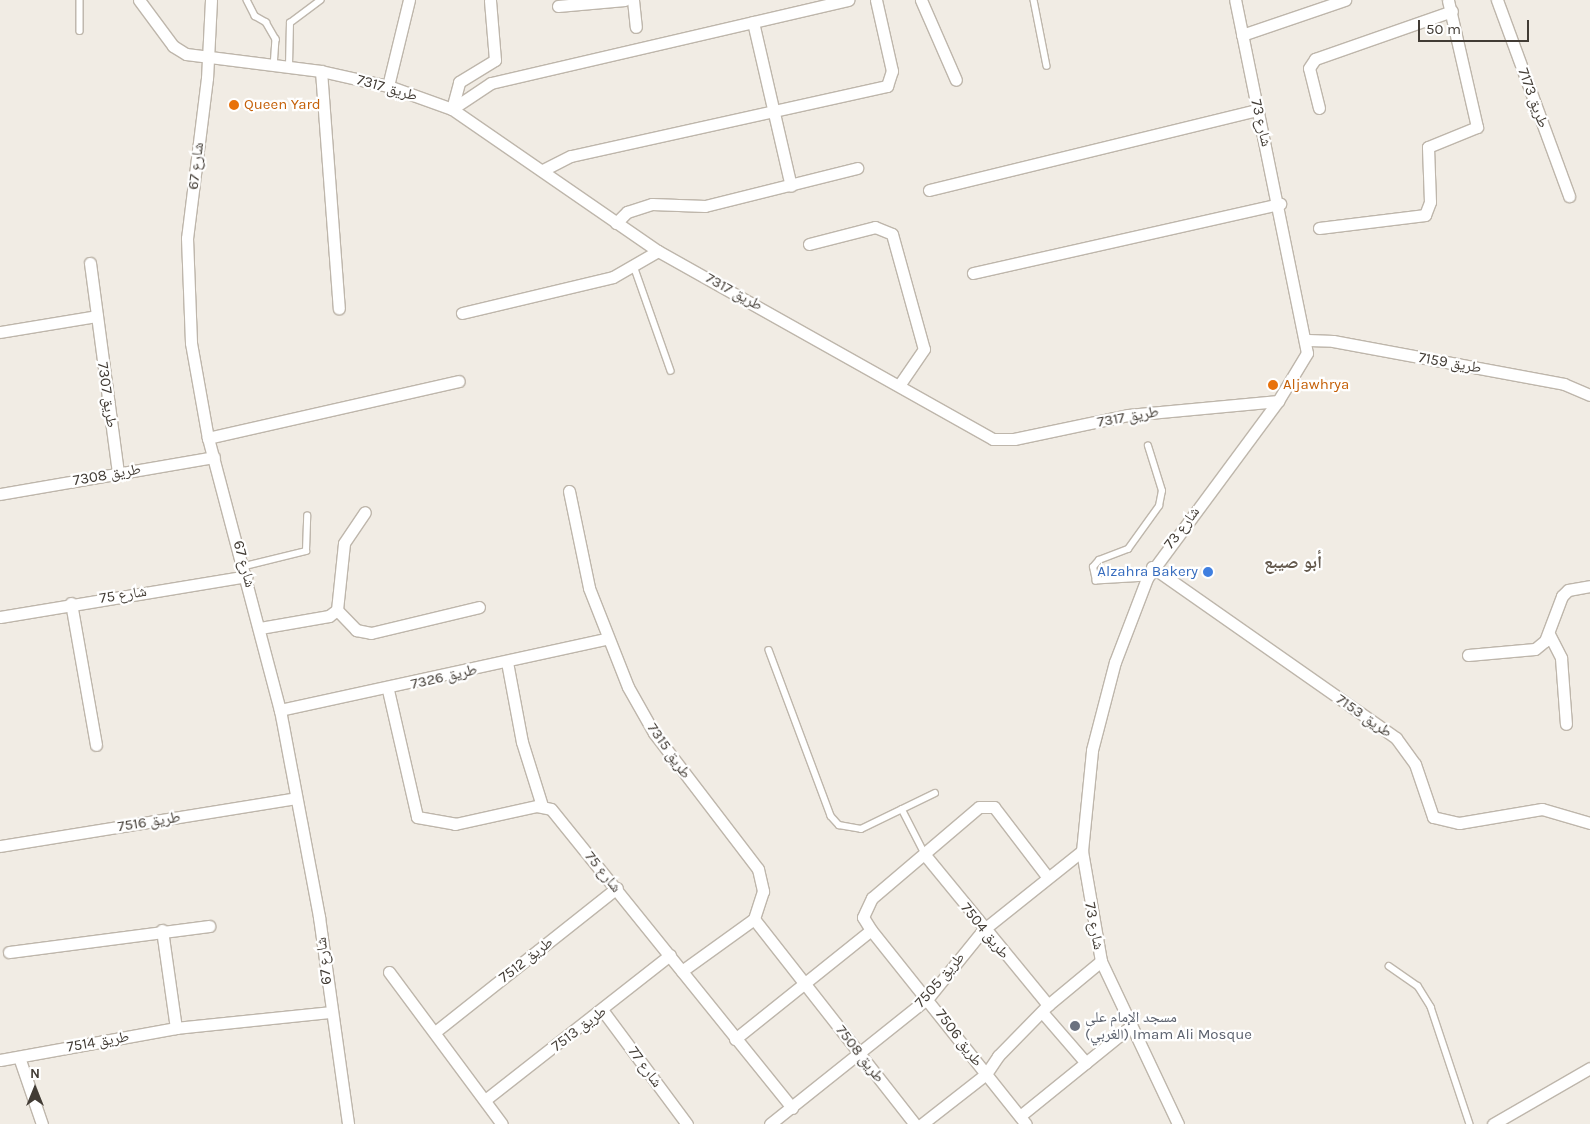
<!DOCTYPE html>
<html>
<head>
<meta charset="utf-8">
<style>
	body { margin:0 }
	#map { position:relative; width:1590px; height:1124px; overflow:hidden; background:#f1ece4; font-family:Karla,"Noto Naskh Arabic",sans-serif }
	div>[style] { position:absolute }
	.roads { filter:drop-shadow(1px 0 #beb6ab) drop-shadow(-1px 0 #beb6ab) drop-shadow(0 1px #beb6ab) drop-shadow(0 -1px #beb6ab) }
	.service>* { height:5.5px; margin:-2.75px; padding:0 2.75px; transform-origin:2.75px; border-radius:2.75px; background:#fff }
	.minor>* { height:11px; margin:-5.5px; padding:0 5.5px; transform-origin:5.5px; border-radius:5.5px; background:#fff }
	.dots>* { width:14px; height:14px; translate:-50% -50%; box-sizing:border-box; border:2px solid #fff; border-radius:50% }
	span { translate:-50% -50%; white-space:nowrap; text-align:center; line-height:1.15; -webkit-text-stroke:4.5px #fff; paint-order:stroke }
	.street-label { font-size:15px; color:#423c35 }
	.food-label { font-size:15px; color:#c56008 }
	.left { translate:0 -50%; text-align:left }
	.shop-label { font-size:15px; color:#366cbe }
	.right { translate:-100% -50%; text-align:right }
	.worship-label { font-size:15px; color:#5b616d }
	.quarter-label { font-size:18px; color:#64594d; font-weight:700 }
	.north { position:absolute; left:10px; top:1064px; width:50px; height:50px; -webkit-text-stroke:4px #fff; paint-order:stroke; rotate:0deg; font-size:14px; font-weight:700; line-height:20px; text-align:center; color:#423c35 }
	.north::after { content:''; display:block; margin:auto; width:18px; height:22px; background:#423c35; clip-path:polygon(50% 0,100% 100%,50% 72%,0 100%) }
	.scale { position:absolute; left:1418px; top:20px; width:111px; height:22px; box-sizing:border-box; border:2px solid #423c35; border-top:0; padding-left:6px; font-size:15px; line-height:18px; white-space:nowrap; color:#423c35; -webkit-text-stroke:4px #fff; paint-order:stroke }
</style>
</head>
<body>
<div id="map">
	<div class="roads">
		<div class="service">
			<i style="left:80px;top:0;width:31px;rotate:90deg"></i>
			<i style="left:247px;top:0;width:18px;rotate:63deg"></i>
			<i style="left:255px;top:16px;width:13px;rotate:29deg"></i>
			<i style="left:266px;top:22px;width:20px;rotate:60deg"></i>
			<i style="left:276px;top:39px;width:26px;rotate:94deg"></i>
			<i style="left:1034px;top:0;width:67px;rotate:78.9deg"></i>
			<i style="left:289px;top:66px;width:43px;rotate:-88.7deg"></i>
			<i style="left:290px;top:23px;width:38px;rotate:-37deg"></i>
			<i style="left:634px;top:266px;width:111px;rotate:70.6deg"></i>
			<i style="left:245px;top:566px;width:63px;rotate:-13.8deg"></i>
			<i style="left:306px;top:551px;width:35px;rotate:-88deg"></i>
			<i style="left:1147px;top:578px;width:51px;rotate:176.6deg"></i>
			<i style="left:1096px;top:581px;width:14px;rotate:-102deg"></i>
			<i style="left:1093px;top:567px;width:9px;rotate:-49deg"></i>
			<i style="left:1099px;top:560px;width:31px;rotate:-21deg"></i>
			<i style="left:1128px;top:549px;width:53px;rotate:-54.2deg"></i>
			<i style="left:1159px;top:506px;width:15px;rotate:-79deg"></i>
			<i style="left:1162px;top:491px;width:47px;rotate:-107.3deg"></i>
			<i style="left:769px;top:650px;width:177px;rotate:69.5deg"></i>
			<i style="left:831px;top:816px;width:12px;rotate:48deg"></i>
			<i style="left:839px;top:825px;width:22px;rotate:10deg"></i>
			<i style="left:861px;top:829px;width:82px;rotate:-25.9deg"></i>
			<i style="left:902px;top:809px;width:51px;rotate:62.9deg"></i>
			<i style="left:1389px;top:966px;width:35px;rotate:35deg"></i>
			<i style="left:1418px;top:986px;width:25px;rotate:58deg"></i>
			<i style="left:1431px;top:1007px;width:123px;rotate:71.6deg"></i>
		</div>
		<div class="minor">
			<i style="left:139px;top:0;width:57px;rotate:53.5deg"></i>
			<i style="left:173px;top:46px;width:15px;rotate:32deg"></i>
			<i style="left:186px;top:54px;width:136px;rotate:7.2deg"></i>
			<i style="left:321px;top:71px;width:69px;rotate:12.6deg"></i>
			<i style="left:388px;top:86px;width:68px;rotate:19.8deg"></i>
			<i style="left:452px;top:109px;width:250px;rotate:34.6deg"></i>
			<i style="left:658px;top:251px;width:384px;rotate:29.3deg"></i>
			<i style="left:993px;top:439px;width:21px"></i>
			<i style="left:1014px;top:439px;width:116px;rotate:-11.9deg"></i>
			<i style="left:1128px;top:415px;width:151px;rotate:-5.3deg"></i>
			<i style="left:211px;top:0;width:78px;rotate:92.9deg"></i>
			<i style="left:207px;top:78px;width:161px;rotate:97.1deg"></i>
			<i style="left:187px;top:238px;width:105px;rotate:87.8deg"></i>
			<i style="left:191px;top:343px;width:97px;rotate:79.9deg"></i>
			<i style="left:208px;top:438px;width:281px;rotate:75.2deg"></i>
			<i style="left:280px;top:710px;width:211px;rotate:79.3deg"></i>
			<i style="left:319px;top:917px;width:209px;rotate:82deg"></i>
			<i style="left:633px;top:0;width:27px;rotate:84deg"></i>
			<i style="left:921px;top:0;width:87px;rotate:66.4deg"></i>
			<i style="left:1497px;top:0;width:209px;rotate:69.8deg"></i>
			<i style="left:558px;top:6px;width:67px;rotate:-5.1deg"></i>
			<i style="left:753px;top:22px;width:168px;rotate:77deg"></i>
			<i style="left:1242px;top:35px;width:109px;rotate:-18.8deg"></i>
			<i style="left:321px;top:71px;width:238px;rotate:85.7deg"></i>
			<i style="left:388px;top:86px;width:89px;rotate:-76.3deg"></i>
			<i style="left:1319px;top:108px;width:41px;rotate:-104deg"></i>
			<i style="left:1309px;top:68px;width:11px;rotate:-56deg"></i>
			<i style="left:1315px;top:59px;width:145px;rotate:-19.3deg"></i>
			<i style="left:452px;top:109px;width:47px;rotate:-33.7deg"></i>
			<i style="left:491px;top:83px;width:367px;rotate:-13.1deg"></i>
			<i style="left:452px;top:109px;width:28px;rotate:-75deg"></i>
			<i style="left:459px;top:82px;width:42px;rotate:-31.4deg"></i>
			<i style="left:495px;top:60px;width:60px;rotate:-94.8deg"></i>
			<i style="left:543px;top:170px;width:31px;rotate:-27deg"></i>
			<i style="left:571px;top:156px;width:324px;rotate:-12.5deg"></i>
			<i style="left:887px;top:86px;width:16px;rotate:-72deg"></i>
			<i style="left:892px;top:71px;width:73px;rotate:-102.7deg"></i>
			<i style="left:929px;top:190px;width:339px;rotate:-13.7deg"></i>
			<i style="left:616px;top:223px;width:16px;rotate:-45deg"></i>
			<i style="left:627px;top:212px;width:26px;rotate:-18deg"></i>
			<i style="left:652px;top:204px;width:53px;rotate:2.2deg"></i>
			<i style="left:705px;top:206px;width:157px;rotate:-14deg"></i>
			<i style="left:1319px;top:228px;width:107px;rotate:-7deg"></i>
			<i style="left:1425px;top:215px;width:14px;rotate:-69deg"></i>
			<i style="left:1430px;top:202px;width:55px;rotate:-92.1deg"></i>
			<i style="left:1428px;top:147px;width:53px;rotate:-22.2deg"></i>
			<i style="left:1477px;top:127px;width:130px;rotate:-102.9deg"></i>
			<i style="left:809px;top:244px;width:68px;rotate:-14.4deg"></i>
			<i style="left:875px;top:227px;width:18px;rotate:22deg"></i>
			<i style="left:892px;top:234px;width:119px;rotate:74.5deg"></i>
			<i style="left:924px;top:349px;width:42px;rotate:124.4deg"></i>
			<i style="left:90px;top:263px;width:212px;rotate:82.4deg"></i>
			<i style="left:973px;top:273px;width:315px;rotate:-12.7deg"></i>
			<i style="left:462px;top:313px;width:155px;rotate:-13.4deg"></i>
			<i style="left:613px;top:277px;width:52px;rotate:-30deg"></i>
			<i style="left:0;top:332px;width:98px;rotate:-9.4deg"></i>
			<i style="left:1308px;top:340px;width:25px;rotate:2deg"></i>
			<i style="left:1333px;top:341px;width:235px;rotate:10.5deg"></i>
			<i style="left:1564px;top:384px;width:28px;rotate:23deg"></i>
			<i style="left:208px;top:438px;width:257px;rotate:-12.8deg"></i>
			<i style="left:569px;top:491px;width:99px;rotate:78.3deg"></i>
			<i style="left:589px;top:588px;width:106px;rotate:68.5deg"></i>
			<i style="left:628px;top:687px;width:53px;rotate:60.5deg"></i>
			<i style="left:654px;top:733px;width:171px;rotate:52.6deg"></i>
			<i style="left:758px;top:869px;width:23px;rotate:77deg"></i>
			<i style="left:763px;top:891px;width:29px;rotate:108deg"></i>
			<i style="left:754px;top:919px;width:89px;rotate:144.2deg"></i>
			<i style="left:0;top:494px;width:217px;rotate:-9.8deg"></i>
			<i style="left:1152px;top:567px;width:298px;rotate:35deg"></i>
			<i style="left:1396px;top:738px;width:32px;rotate:54deg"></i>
			<i style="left:1415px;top:764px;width:56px;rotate:71.2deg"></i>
			<i style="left:1433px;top:817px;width:27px;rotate:13deg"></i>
			<i style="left:1459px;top:823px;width:84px;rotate:-9.6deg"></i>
			<i style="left:1542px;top:809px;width:50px;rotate:16.3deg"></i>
			<i style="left:71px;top:603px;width:144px;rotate:80deg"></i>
			<i style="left:337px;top:610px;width:28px;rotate:46deg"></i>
			<i style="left:356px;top:630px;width:15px;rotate:11deg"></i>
			<i style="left:371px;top:633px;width:111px;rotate:-13.5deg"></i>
			<i style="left:0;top:617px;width:250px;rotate:-9.4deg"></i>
			<i style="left:260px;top:628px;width:70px;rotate:-9.9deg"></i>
			<i style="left:329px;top:616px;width:10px;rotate:-37deg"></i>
			<i style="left:337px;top:610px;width:67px;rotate:-84deg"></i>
			<i style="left:344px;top:543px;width:37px;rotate:-56deg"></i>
			<i style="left:1549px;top:634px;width:27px;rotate:63deg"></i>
			<i style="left:1561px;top:658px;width:66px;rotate:85.7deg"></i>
			<i style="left:1468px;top:655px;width:67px;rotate:-5.1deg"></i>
			<i style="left:1535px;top:649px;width:13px;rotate:-39deg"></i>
			<i style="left:1545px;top:641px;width:48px;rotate:-69.3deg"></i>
			<i style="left:1562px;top:596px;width:8px;rotate:-45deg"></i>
			<i style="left:1568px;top:590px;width:22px;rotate:-10deg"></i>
			<i style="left:507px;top:662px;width:81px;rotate:79.4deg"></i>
			<i style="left:522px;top:742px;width:67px;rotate:72.6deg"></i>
			<i style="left:388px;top:690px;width:130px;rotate:77.1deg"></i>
			<i style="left:417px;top:817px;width:39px;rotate:10deg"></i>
			<i style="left:455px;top:824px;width:84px;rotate:-12.4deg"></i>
			<i style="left:537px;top:806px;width:14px;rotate:12deg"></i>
			<i style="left:551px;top:809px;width:384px;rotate:51.1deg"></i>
			<i style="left:280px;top:710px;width:335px;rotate:-12.3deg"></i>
			<i style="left:0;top:846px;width:299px;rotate:-9.2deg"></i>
			<i style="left:925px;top:855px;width:194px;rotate:50.6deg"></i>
			<i style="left:754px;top:919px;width:261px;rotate:51.9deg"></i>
			<i style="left:162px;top:930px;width:99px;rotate:81.9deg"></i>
			<i style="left:871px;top:930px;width:248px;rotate:51.4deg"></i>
			<i style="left:9px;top:952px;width:202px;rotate:-7.4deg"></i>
			<i style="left:389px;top:972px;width:189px;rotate:53.4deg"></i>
			<i style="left:603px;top:1011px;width:141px;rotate:53.4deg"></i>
			<i style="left:1042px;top:1012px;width:67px;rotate:49.2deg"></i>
			<i style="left:435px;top:1032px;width:232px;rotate:-38.4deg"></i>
			<i style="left:735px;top:1039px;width:174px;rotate:-38.7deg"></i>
			<i style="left:871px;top:930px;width:15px;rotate:-122deg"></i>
			<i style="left:863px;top:917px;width:21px;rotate:-65deg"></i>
			<i style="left:872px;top:898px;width:140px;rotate:-40.4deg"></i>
			<i style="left:979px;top:807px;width:15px"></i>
			<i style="left:994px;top:807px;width:86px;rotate:52.6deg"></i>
			<i style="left:19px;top:1057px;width:71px;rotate:71.1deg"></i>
			<i style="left:0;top:1060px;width:179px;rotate:-10.3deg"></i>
			<i style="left:176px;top:1028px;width:156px;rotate:-5.9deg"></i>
			<i style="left:485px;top:1100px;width:235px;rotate:-38.1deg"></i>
			<i style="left:1020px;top:1116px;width:143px;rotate:-39deg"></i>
			<i style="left:770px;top:1124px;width:202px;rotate:-38.6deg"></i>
			<i style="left:928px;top:998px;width:87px;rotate:-51deg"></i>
			<i style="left:983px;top:930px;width:127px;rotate:-38.6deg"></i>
			<i style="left:922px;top:1124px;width:81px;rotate:-38deg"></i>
			<i style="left:986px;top:1074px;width:22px;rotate:-56deg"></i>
			<i style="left:998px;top:1056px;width:71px;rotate:-45.6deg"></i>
			<i style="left:1048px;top:1005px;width:69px;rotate:-39.7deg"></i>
			<i style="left:1178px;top:1124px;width:180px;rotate:-115.3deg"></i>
			<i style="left:1101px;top:961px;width:112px;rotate:-99.8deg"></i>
			<i style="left:1082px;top:851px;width:101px;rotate:-84.3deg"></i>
			<i style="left:1092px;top:750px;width:91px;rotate:-75.4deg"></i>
			<i style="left:1115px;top:662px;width:90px;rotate:-69.1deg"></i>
			<i style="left:1147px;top:578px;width:220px;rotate:-53.5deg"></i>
			<i style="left:1278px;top:401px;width:56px;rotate:-58.9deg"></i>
			<i style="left:1307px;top:353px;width:360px;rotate:-101.5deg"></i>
			<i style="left:1493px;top:1124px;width:112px;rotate:-30deg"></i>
		</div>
	</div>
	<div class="dots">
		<i style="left:234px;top:105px;background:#e8710a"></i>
		<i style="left:1273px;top:385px;background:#e8710a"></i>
		<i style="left:1208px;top:572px;background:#3f7fe0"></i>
		<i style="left:1075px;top:1026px;background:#6b7280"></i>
	</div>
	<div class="street-label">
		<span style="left:387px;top:88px;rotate:16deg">طريق 7317</span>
		<span style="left:1533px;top:98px;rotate:70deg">طريق 7173</span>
		<span style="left:1261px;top:123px;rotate:77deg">شارع 73</span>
		<span style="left:196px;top:166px;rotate:-83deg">شارع 67</span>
		<span style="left:734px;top:292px;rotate:29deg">طريق 7317</span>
		<span style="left:1450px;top:363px;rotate:10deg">طريق 7159</span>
		<span style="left:107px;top:395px;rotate:82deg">طريق 7307</span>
		<span style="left:1128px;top:417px;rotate:-10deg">طريق 7317</span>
		<span style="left:107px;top:475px;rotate:-10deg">طريق 7308</span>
		<span style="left:1182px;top:528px;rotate:-53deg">شارع 73</span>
		<span style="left:244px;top:564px;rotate:75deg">شارع 67</span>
		<span style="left:123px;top:595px;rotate:-9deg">شارع 75</span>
		<span style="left:444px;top:677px;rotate:-13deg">طريق 7326</span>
		<span style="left:1364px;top:716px;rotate:35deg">طريق 7153</span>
		<span style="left:669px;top:751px;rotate:55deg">طريق 7315</span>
		<span style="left:149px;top:822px;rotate:-9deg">طريق 7516</span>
		<span style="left:603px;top:872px;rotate:51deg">شارع 75</span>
		<span style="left:1094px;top:926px;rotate:79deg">شارع 73</span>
		<span style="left:985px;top:931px;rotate:51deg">طريق 7504</span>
		<span style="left:526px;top:960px;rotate:-38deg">طريق 7512</span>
		<span style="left:324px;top:961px;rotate:-97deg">شارع 67</span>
		<span style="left:940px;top:980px;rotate:-49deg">طريق 7505</span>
		<span style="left:579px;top:1029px;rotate:-37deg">طريق 7513</span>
		<span style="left:959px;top:1038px;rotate:53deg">طريق 7506</span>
		<span style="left:98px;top:1042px;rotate:-10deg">طريق 7514</span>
		<span style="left:860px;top:1054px;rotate:52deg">طريق 7508</span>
		<span style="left:645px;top:1067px;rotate:54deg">شارع 77</span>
	</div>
	<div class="food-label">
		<span class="left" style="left:244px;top:105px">Queen Yard</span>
		<span class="left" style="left:1283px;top:385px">Aljawhrya</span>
	</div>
	<div class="shop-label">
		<span class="right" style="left:1198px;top:572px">Alzahra Bakery</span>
	</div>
	<div class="worship-label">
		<span class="left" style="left:1085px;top:1026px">مسجد الإمام علي<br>(الغربي) Imam Ali Mosque</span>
	</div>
	<div class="quarter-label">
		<span style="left:1293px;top:562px">أبو صيبع</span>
	</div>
	<div class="north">N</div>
	<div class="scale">50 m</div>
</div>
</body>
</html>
